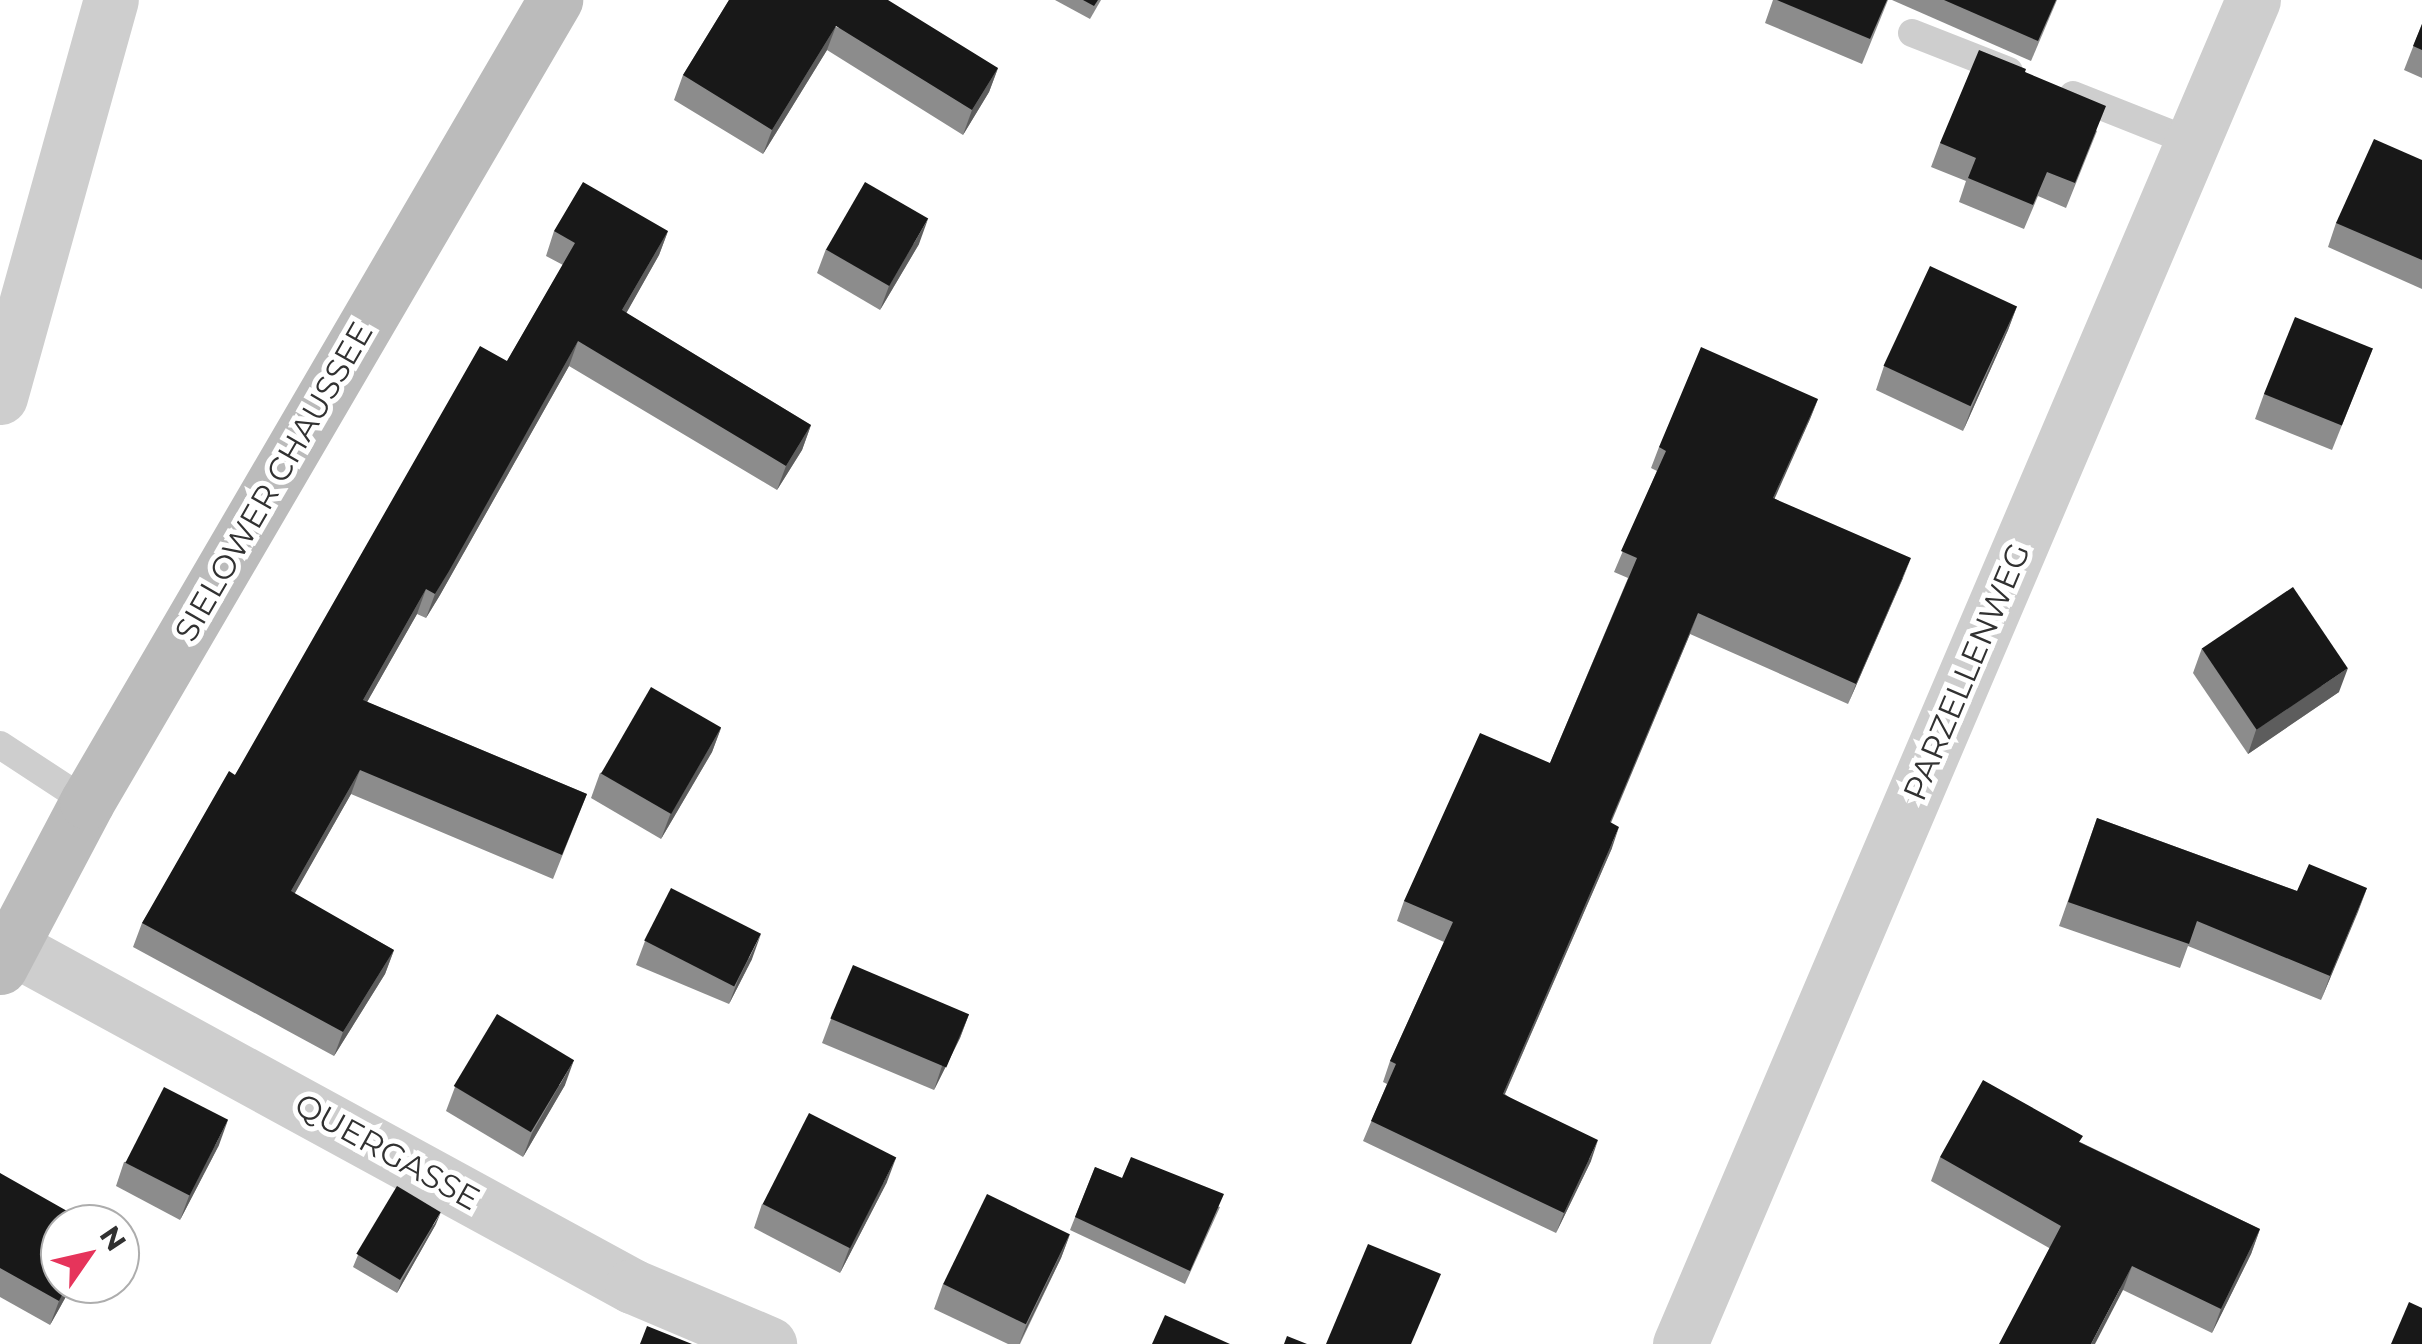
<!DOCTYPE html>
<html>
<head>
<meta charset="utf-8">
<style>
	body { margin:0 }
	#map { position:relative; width:2422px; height:1344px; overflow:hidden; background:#fff; font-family:Montserrat,sans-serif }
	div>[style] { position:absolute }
	.lane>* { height:28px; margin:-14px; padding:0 14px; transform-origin:14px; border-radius:14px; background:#cecece }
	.street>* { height:55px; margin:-27.5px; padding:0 27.5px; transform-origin:27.5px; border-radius:27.5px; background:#cecece }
	.secondary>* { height:55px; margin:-27.5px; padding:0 27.5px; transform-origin:27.5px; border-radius:27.5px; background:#bbb }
	.wall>* { inset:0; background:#8c8c8c }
	.shaded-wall>* { inset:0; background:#5d5d5d }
	.building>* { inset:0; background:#181818; transform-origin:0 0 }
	span { translate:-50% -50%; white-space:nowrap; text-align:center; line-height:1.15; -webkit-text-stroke:10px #fff; paint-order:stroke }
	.street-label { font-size:32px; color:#313131 }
	.north { position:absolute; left:40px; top:1204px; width:100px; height:100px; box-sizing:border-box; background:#fff; border:2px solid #adadad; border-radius:50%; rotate:56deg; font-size:28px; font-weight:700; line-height:40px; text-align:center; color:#313131 }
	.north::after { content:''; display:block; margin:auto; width:35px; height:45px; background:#e6345b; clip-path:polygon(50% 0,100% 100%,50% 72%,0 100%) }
</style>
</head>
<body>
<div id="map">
	<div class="lane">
		<i style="left:1912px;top:33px;width:104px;rotate:21.4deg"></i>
		<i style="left:2073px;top:95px;width:128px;rotate:21.6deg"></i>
		<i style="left:0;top:745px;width:104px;rotate:33.2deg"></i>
	</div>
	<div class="street">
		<i style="left:0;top:397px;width:412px;rotate:-74.4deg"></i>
		<i style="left:11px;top:947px;width:708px;rotate:28.63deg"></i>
		<i style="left:632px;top:1286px;width:149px;rotate:22.9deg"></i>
		<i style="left:1680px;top:1344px;width:1461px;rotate:-66.91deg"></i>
	</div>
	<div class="secondary">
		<i style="left:0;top:967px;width:187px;rotate:-62.2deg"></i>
		<i style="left:87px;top:802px;width:929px;rotate:-59.73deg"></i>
	</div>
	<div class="wall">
		<i style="clip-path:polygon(729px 0,998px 68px,989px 92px,963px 135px,827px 50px,763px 154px,674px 100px,683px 75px)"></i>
		<i style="clip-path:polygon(1055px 0,1101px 0,1090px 19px)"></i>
		<i style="clip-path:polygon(1773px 0,1888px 0,1862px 64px,1765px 23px)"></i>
		<i style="clip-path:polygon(1892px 0,2057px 0,2031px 61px)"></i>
		<i style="clip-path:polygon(2422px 24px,2422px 78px,2404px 70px)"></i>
		<i style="clip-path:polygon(2025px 72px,2097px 131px,2066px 208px,2038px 196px,2024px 229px,1959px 202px,1966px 181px,1931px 167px,1940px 143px)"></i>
		<i style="clip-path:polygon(2422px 160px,2422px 289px,2328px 247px,2336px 223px)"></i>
		<i style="clip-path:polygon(554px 231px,668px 231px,659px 255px,626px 313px,811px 425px,802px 450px,777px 490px,569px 366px,440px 595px,426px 618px,417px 614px,367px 702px,587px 794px,553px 879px,351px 794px,294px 894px,394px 950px,385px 974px,334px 1056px,133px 947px,142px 923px,235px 775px,507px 361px,563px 265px,546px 256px)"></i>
		<i style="clip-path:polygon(919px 244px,880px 310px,817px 273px,826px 249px)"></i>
		<i style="clip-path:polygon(2017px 306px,2008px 330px,1963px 431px,1876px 390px,1884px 366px)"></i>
		<i style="clip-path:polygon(2373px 348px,2332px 450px,2255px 419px,2264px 394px)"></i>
		<i style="clip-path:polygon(1818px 399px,1810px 419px,1774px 498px,1903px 578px,1848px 704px,1690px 634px,1611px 823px,1612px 848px,1505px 1094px,1591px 1161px,1556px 1233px,1363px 1141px,1387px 1084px,1383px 1082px,1390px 1061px,1444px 942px,1397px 921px,1404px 901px,1550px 763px,1628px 578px,1614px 572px,1657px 471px,1651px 468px,1659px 447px)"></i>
		<i style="clip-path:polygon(2202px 648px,2339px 692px,2248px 754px,2193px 673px)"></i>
		<i style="clip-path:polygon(721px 728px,712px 752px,661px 839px,591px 798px,600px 773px)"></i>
		<i style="clip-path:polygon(2097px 818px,2297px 891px,2367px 888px,2321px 1000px,2188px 946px,2180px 968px,2059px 926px)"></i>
		<i style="clip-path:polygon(645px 941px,752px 959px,729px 1004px,636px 965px)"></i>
		<i style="clip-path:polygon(969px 1014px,960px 1038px,934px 1090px,822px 1043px,831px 1019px)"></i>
		<i style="clip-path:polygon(565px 1085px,523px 1157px,446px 1111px,455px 1087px)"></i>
		<i style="clip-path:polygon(2080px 1142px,2260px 1229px,2251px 1254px,2212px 1333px,2123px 1290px,1931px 1181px,1940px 1157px)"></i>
		<i style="clip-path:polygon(219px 1145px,180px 1220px,116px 1186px,124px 1162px)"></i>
		<i style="clip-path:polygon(1095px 1167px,1122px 1178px,1220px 1207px,1185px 1284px,1070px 1230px)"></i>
		<i style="clip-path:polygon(0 1173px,73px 1284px,50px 1325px,0 1297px)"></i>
		<i style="clip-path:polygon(887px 1182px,840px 1273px,754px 1228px,762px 1204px)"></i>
		<i style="clip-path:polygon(436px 1224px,397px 1293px,353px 1267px,358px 1255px)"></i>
		<i style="clip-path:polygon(1070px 1234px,1061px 1258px,1020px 1344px,1008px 1344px,934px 1309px,943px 1284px)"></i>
	</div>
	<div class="shaded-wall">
		<i style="clip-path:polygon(836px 26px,827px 50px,763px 154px,772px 130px)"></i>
		<i style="clip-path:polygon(998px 68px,989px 92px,963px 135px,972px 110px)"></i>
		<i style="clip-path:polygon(928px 219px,919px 244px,880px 310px,889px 286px)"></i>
		<i style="clip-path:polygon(668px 231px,659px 255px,614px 335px,622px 310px)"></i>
		<i style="clip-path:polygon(2017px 306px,2008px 330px,1963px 431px,1972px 407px)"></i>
		<i style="clip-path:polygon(578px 341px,569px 366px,440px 595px,426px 618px,435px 594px)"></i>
		<i style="clip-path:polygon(1818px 399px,1810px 419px,1766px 518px,1773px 498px)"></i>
		<i style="clip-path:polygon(811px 425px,802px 450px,777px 490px,786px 466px)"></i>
		<i style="clip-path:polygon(1911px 558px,1903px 578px,1848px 704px,1856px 684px)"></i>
		<i style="clip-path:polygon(426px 589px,417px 614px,354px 725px,363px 700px)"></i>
		<i style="clip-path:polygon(1698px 613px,1690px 634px,1602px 843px,1610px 822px)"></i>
		<i style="clip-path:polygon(2348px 668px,2339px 692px,2248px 754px,2256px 730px)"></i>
		<i style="clip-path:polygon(721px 728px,712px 752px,661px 839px,670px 815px)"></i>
		<i style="clip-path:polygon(360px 770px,351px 794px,282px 916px,291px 891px)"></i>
		<i style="clip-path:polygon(1619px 827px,1612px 848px,1496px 1114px,1503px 1094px)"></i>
		<i style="clip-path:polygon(2367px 888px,2358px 912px,2321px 1000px,2330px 976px)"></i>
		<i style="clip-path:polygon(761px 934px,752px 959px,729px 1004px,738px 980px)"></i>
		<i style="clip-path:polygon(394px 950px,385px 974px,334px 1056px,343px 1032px)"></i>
		<i style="clip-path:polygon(969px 1014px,960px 1038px,934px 1090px,942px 1066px)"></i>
		<i style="clip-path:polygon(574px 1060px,565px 1085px,523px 1157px,532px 1133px)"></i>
		<i style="clip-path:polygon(228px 1120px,219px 1145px,180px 1220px,189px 1196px)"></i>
		<i style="clip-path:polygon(1598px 1140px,1591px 1161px,1556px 1233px,1564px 1213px)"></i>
		<i style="clip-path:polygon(896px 1158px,887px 1182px,840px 1273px,849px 1249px)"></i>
		<i style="clip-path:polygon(441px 1212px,436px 1224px,397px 1293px,402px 1280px)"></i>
		<i style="clip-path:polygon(2260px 1229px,2251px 1254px,2212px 1333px,2221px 1309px)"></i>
		<i style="clip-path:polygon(1070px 1234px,1061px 1258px,1019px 1344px,1027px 1324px)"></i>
		<i style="clip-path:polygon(2132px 1266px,2123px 1290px,2095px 1344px,2091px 1344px)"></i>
		<i style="clip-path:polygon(68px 1284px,73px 1284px,50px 1325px,59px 1301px)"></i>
	</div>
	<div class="building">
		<i style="clip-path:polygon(729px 0,888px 0,998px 68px,972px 110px,836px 26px,772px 130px,683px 75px)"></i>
		<i style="clip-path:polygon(1083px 0,1098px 0,1094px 6px)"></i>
		<i style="clip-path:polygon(1777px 0,1887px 0,1870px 39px)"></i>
		<i style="clip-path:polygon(1944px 0,2056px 0,2038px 41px)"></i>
		<i style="clip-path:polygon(2422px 24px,2422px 50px,2413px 46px)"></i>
		<i style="clip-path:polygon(1979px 50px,2026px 69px,2025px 72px,2106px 106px,2075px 183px,2047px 172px,2033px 205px,1968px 178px,1976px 158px,1940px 143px)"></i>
		<i style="clip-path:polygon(2374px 139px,2422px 160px,2422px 260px,2336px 223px)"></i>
		<i style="clip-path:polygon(583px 182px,668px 231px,622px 310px,811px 425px,786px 466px,578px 341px,449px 571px,435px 594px,426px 589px,363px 700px,587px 794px,562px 855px,360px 770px,291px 891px,394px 950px,343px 1032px,142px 923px,229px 771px,235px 775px,480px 346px,507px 361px,575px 243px,554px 231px)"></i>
		<i style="left:865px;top:182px;width:73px;height:78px;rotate:30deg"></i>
		<i style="left:1930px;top:266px;width:96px;height:110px;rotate:25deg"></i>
		<i style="left:2295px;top:317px;width:84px;height:83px;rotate:22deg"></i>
		<i style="clip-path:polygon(1701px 347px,1818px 399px,1773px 498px,1911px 558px,1856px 684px,1698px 613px,1610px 822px,1619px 827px,1503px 1094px,1598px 1140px,1564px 1213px,1371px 1121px,1396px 1064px,1390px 1061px,1453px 922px,1404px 901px,1480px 733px,1550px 763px,1637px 558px,1621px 551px,1666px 451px,1659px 447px)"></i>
		<i style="left:2293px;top:587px;width:98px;height:110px;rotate:56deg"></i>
		<i style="left:651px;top:687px;width:81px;height:100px;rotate:30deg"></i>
		<i style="clip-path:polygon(2097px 818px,2297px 891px,2309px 864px,2367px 888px,2330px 976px,2197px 921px,2189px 944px,2068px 902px)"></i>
		<i style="left:671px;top:888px;width:101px;height:59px;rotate:27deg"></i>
		<i style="left:853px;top:965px;width:126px;height:58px;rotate:23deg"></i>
		<i style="left:497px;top:1014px;width:90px;height:84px;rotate:31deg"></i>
		<i style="clip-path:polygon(1983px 1080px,2083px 1136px,2079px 1142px,2260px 1229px,2221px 1309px,2132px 1266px,2091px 1344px,1999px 1344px,2061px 1226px,1940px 1157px)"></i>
		<i style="left:164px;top:1087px;width:72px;height:85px;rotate:27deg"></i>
		<i style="left:809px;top:1113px;width:98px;height:102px;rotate:27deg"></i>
		<i style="clip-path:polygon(1131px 1157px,1224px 1194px,1190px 1271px,1075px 1217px,1095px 1167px,1122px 1178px)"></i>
		<i style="clip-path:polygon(0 1173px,90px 1224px,60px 1224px,60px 1284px,68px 1284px,59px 1301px,0 1268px)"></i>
		<i style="left:397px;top:1186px;width:51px;height:79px;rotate:31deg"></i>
		<i style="left:987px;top:1194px;width:92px;height:100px;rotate:26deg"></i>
		<i style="clip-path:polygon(1368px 1244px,1441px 1274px,1411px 1344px,1326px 1344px)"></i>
		<i style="clip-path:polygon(2409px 1302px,2422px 1308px,2422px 1344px,2391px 1344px)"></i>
		<i style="clip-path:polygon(1165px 1315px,1230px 1344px,1152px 1344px)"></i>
		<i style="clip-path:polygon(647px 1326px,692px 1344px,640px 1344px)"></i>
		<i style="clip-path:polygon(1287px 1336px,1307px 1344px,1284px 1344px)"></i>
	</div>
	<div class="street-label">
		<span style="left:274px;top:482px;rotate:-60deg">SIELOWER CHAUSSEE</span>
		<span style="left:1967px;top:672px;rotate:-67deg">PARZELLENWEG</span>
		<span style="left:387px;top:1152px;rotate:29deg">QUERGASSE</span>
	</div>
	<div class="north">N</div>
</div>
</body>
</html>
